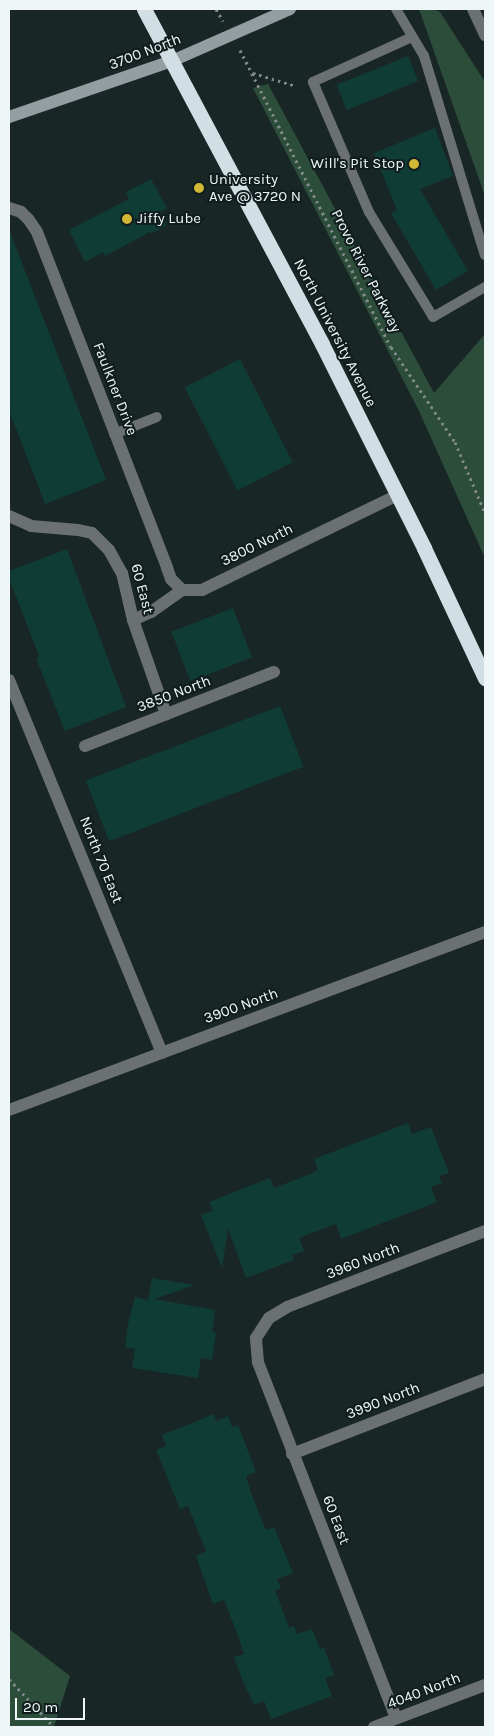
<!DOCTYPE html>
<html>
<head>
<meta charset="utf-8">
<style>
	body { margin:0 }
	#map { position:relative; width:494px; height:1736px; overflow:hidden; background:#192626; font-family:Karla,sans-serif }
	div>[style] { position:absolute }
	.green>* { inset:0; background:#2d4d3b }
	.building>* { inset:0; background:#0f3d35; transform-origin:0 0 }
	.path>* { height:3px; margin-top:-1.5px; transform-origin:0; background:repeating-linear-gradient(90deg,#7f898a 0 2.5px,transparent 0 6.5px) }
	.lane>* { height:10px; margin:-5px; padding:0 5px; transform-origin:5px; border-radius:5px; background:#6b7173 }
	.street>* { height:12px; margin:-6px; padding:0 6px; transform-origin:6px; border-radius:6px; background:#6b7173 }
	.secondary>* { height:12px; margin:-6px; padding:0 6px; transform-origin:6px; border-radius:6px; background:#949da1 }
	.highway>* { height:15px; margin:-7.5px; padding:0 7.5px; transform-origin:7.5px; border-radius:7.5px; background:#d1dfe5 }
	.dots>* { width:14px; height:14px; translate:-50% -50%; box-sizing:border-box; border:2px solid #101c1d; border-radius:50% }
	span { translate:-50% -50%; white-space:nowrap; text-align:center; line-height:1.15; -webkit-text-stroke:4px #101c1d; paint-order:stroke }
	.street-label { font-size:15px; color:#eef6f7 }
	.poi-label { font-size:15px; color:#eef6f7 }
	.right { translate:-100% -50%; text-align:right }
	.left { translate:0 -50%; text-align:left }
	.frame { position:absolute; inset:0; border:10px solid #eef6f7; pointer-events:none }
	.scale { position:absolute; left:15px; top:1698px; width:70px; height:22px; box-sizing:border-box; border:2px solid #eef6f7; border-top:0; padding-left:6px; font-size:15px; line-height:18px; white-space:nowrap; color:#eef6f7; -webkit-text-stroke:4px #101c1d; paint-order:stroke }
</style>
</head>
<body>
<div id="map">
	<div class="green">
		<i style="clip-path:polygon(419px 9px,433px 9px,440px 12px,485px 82px,485px 196px)"></i>
		<i style="clip-path:polygon(268px 84px,434px 393px,485px 334px,485px 558px,419px 411px,253px 88px)"></i>
		<i style="clip-path:polygon(9px 1629px,70px 1676px,54px 1727px,9px 1727px)"></i>
	</div>
	<div class="building">
		<i style="left:408px;top:56px;width:27px;height:77px;rotate:68deg"></i>
		<i style="clip-path:polygon(435px 128px,453px 176px,420px 189px,468px 271px,436px 290px,391px 213px,397px 210px,374px 153px)"></i>
		<i style="clip-path:polygon(151px 179px,167px 208px,160px 212px,167px 225px,151px 234px,150px 232px,105px 256px,103px 252px,85px 262px,69px 230px,129px 199px,126px 192px)"></i>
		<i style="clip-path:polygon(10px 232px,106px 480px,45px 504px,9px 410px)"></i>
		<i style="left:240px;top:359px;width:116px;height:62px;rotate:63deg"></i>
		<i style="clip-path:polygon(67px 549px,126px 707px,65px 731px,36px 658px,39px 656px,9px 578px,9px 571px)"></i>
		<i style="left:233px;top:608px;width:53px;height:66px;rotate:69deg"></i>
		<i style="left:280px;top:706px;width:65px;height:208px;rotate:69deg"></i>
		<i style="clip-path:polygon(408px 1123px,412px 1134px,431px 1127px,449px 1173px,439px 1176px,442px 1183px,431px 1187px,437px 1202px,341px 1239px,336px 1224px,299px 1238px,304px 1251px,292px 1255px,294px 1260px,246px 1278px,228px 1228px,222px 1268px,201px 1215px,213px 1211px,209px 1202px,270px 1178px,274px 1188px,308px 1175px,318px 1170px,314px 1159px)"></i>
		<i style="clip-path:polygon(152px 1278px,195px 1285px,154px 1299px,215px 1310px,212px 1332px,216px 1333px,212px 1360px,201px 1358px,198px 1378px,132px 1368px,135px 1349px,125px 1347px,128px 1324px,135px 1297px,148px 1300px)"></i>
		<i style="clip-path:polygon(214px 1414px,216px 1421px,228px 1416px,232px 1427px,238px 1425px,256px 1472px,246px 1476px,251px 1493px,266px 1530px,274px 1527px,293px 1573px,277px 1579px,281px 1588px,275px 1590px,289px 1628px,294px 1626px,297px 1634px,312px 1629px,320px 1649px,324px 1648px,334px 1675px,325px 1678px,332px 1696px,271px 1719px,264px 1701px,254px 1705px,242px 1679px,234px 1657px,244px 1654px,237px 1633px,224px 1600px,213px 1604px,196px 1556px,206px 1551px,188px 1506px,180px 1509px,156px 1450px,166px 1446px,162px 1435px)"></i>
	</div>
	<div class="path">
		<i style="left:216px;top:9px;width:14px;rotate:60deg"></i>
		<i style="left:240px;top:50px;width:333px;rotate:63.1deg"></i>
		<i style="left:391px;top:347px;width:115px;rotate:56deg"></i>
		<i style="left:455px;top:442px;width:77px;rotate:67.1deg"></i>
		<i style="left:253px;top:73px;width:42px;rotate:16.7deg"></i>
		<i style="left:9px;top:1679px;width:66px;rotate:46.8deg"></i>
	</div>
	<div class="lane">
		<i style="left:396px;top:9px;width:55px;rotate:59.2deg"></i>
		<i style="left:424px;top:56px;width:208px;rotate:73deg"></i>
		<i style="left:412px;top:37px;width:109px;rotate:155.6deg"></i>
		<i style="left:313px;top:82px;width:142px;rotate:66.7deg"></i>
		<i style="left:369px;top:212px;width:123px;rotate:58.6deg"></i>
		<i style="left:433px;top:317px;width:60px;rotate:-30deg"></i>
		<i style="left:114px;top:434px;width:46px;rotate:-21.6deg"></i>
	</div>
	<div class="street">
		<i style="left:473px;top:9px;width:29px;rotate:65deg"></i>
		<i style="left:9px;top:208px;width:13px;rotate:18deg"></i>
		<i style="left:21px;top:212px;width:11px;rotate:45deg"></i>
		<i style="left:29px;top:220px;width:14px;rotate:56deg"></i>
		<i style="left:37px;top:232px;width:360px;rotate:68.8deg"></i>
		<i style="left:167px;top:568px;width:12px;rotate:70deg"></i>
		<i style="left:171px;top:579px;width:16px;rotate:45deg"></i>
		<i style="left:9px;top:516px;width:24px;rotate:24deg"></i>
		<i style="left:31px;top:526px;width:47px;rotate:4.9deg"></i>
		<i style="left:78px;top:530px;width:14px;rotate:12deg"></i>
		<i style="left:92px;top:533px;width:24px;rotate:45deg"></i>
		<i style="left:109px;top:550px;width:26px;rotate:61deg"></i>
		<i style="left:122px;top:573px;width:48px;rotate:76.8deg"></i>
		<i style="left:133px;top:620px;width:100px;rotate:70.7deg"></i>
		<i style="left:133px;top:620px;width:20px;rotate:-24deg"></i>
		<i style="left:151px;top:612px;width:38px;rotate:-35deg"></i>
		<i style="left:182px;top:590px;width:20px"></i>
		<i style="left:202px;top:590px;width:218px;rotate:-25.9deg"></i>
		<i style="left:9px;top:680px;width:403px;rotate:67.7deg"></i>
		<i style="left:85px;top:746px;width:203px;rotate:-21.4deg"></i>
		<i style="left:9px;top:1110px;width:508px;rotate:-20.5deg"></i>
		<i style="left:292px;top:1454px;width:207px;rotate:-21.2deg"></i>
		<i style="left:396px;top:1718px;width:382px;rotate:-111.2deg"></i>
		<i style="left:258px;top:1362px;width:24px;rotate:-95deg"></i>
		<i style="left:256px;top:1338px;width:24px;rotate:-57deg"></i>
		<i style="left:269px;top:1318px;width:21px;rotate:-31deg"></i>
		<i style="left:287px;top:1307px;width:212px;rotate:-21deg"></i>
		<i style="left:374px;top:1727px;width:119px;rotate:-20.7deg"></i>
	</div>
	<div class="secondary">
		<i style="left:9px;top:117px;width:172px;rotate:-19deg"></i>
		<i style="left:172px;top:61px;width:129px;rotate:-23.8deg"></i>
	</div>
	<div class="highway">
		<i style="left:144px;top:9px;width:379px;rotate:62deg"></i>
		<i style="left:322px;top:344px;width:228px;rotate:63.4deg"></i>
		<i style="left:424px;top:548px;width:144px;rotate:64.9deg"></i>
	</div>
	<div class="dots">
		<i style="left:414px;top:164px;background:#d2b736"></i>
		<i style="left:199px;top:188px;background:#d2b736"></i>
		<i style="left:127px;top:219px;background:#d2b736"></i>
	</div>
	<div class="street-label">
		<span style="left:145px;top:52px;rotate:-21deg">3700 North</span>
		<span style="left:366px;top:271px;rotate:63deg">Provo River Parkway</span>
		<span style="left:335px;top:333px;rotate:63deg">North University Avenue</span>
		<span style="left:115px;top:389px;rotate:69deg">Faulkner Drive</span>
		<span style="left:257px;top:545px;rotate:-26deg">3800 North</span>
		<span style="left:142px;top:589px;rotate:75deg">60 East</span>
		<span style="left:174px;top:694px;rotate:-21deg">3850 North</span>
		<span style="left:101px;top:860px;rotate:68deg">North 70 East</span>
		<span style="left:241px;top:1006px;rotate:-20deg">3900 North</span>
		<span style="left:363px;top:1261px;rotate:-21deg">3960 North</span>
		<span style="left:383px;top:1401px;rotate:-21deg">3990 North</span>
		<span style="left:336px;top:1520px;rotate:69deg">60 East</span>
		<span style="left:424px;top:1691px;rotate:-21deg">4040 North</span>
	</div>
	<div class="poi-label">
		<span class="right" style="left:404px;top:164px">Will's Pit Stop</span>
		<span class="left" style="left:209px;top:188px">University<br>Ave @ 3720 N</span>
		<span class="left" style="left:137px;top:219px">Jiffy Lube</span>
	</div>
	<div class="frame"></div>
	<div class="scale">20 m</div>
</div>
</body>
</html>
